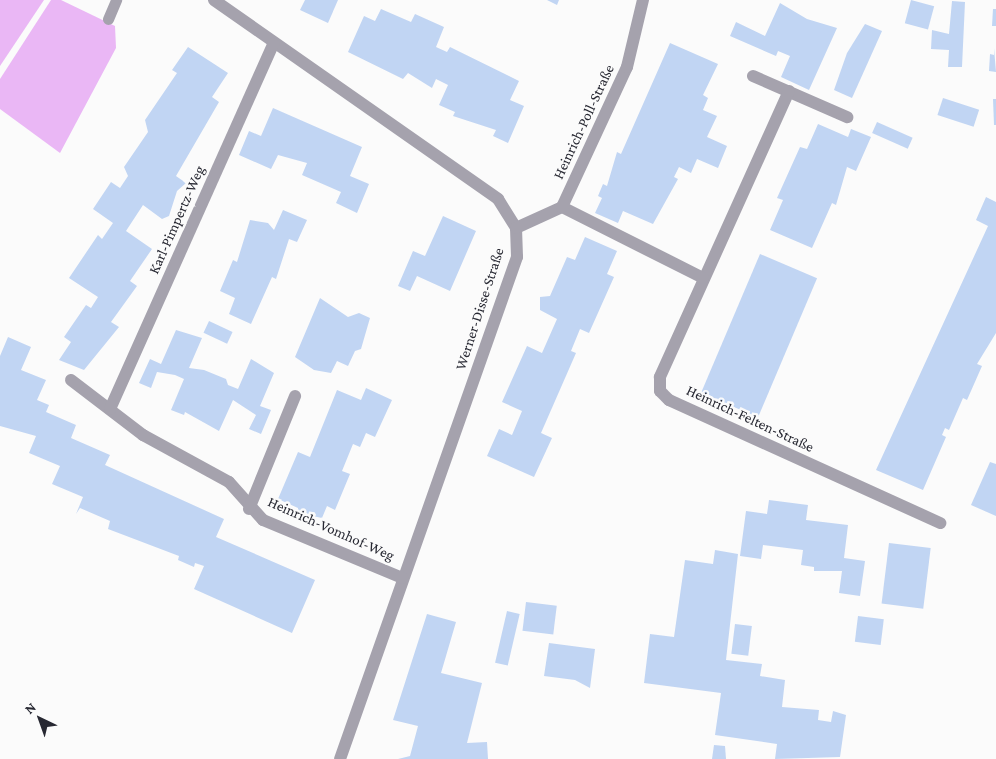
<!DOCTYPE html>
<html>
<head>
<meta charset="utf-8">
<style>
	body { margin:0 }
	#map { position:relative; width:996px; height:759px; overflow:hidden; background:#fbfbfb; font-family:"Crimson Pro",serif }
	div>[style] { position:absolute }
	.green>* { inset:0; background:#eab7f5 }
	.building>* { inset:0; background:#c1d5f3; transform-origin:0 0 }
	.lane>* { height:11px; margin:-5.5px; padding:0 5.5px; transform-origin:5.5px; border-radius:5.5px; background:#a5a2ad }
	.street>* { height:12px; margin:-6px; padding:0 6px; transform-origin:6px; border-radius:6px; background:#a5a2ad }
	span { translate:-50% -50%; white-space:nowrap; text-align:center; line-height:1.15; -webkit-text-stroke:5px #fbfbfb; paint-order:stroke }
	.street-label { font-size:15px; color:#272832 }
	.north { position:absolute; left:15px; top:694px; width:50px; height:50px; -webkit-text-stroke:4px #fbfbfb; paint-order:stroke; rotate:318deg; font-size:14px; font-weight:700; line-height:20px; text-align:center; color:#272832 }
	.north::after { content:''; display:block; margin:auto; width:18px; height:22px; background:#272832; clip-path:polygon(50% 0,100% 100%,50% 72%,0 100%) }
</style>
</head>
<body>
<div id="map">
	<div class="green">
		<i style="clip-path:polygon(0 0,44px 0,0 66px)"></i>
		<i style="clip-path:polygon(51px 0,61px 0,115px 26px,116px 48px,60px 153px,0 109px,0 79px)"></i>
	</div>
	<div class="building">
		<i style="clip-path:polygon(305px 0,338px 0,328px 23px,300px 10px)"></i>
		<i style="clip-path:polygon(547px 0,559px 0,557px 5px)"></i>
		<i style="left:911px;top:0;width:24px;height:24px;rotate:15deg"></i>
		<i style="clip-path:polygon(952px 1px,965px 2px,962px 67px,948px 67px,949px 50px,931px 49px,932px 30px,949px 34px)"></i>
		<i style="clip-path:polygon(780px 3px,807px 19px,837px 28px,809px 90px,781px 77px,790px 56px,778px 51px,776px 56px,730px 36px,736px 22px,765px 36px)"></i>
		<i style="clip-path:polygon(381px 9px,411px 22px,415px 14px,444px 27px,436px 47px,447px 52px,450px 47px,519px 81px,510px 100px,524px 106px,508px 143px,493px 136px,496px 130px,453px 116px,455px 112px,439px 105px,448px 85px,436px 79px,432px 88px,408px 73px,403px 79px,348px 52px,364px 16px,375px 21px)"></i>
		<i style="clip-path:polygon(993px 9px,996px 9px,996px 26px,992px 26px)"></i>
		<i style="clip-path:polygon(865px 24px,882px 31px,852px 98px,834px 90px,847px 53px)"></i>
		<i style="clip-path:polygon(670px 43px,718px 64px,703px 95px,708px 98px,703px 110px,717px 116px,707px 137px,727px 146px,718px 168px,697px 159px,691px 173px,679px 167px,674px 177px,678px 179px,653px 224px,623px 211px,618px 223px,595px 213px,602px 198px,598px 196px,603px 184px,607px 186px,617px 152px,621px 154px)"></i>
		<i style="clip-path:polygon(188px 47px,228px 73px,212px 97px,219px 102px,176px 176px,186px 183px,177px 191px,169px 216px,162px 219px,143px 205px,126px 231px,152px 249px,130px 281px,137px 286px,111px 322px,119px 327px,84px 370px,59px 360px,71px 342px,64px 337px,86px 305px,91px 308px,98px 297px,69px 278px,98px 235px,102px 239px,113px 223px,93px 209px,111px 182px,120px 188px,128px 176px,124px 167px,148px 132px,145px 120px,177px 73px,172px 70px)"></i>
		<i style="clip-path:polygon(994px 48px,996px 72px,989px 71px,990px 54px,994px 55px)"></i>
		<i style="left:943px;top:98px;width:38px;height:18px;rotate:18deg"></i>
		<i style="clip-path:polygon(993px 99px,996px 99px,996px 125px,994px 125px)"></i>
		<i style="clip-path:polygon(273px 108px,362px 147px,350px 176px,369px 184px,357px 213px,336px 203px,341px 192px,302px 175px,307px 163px,278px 155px,271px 169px,239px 155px,249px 131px,261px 136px)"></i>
		<i style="left:877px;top:122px;width:39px;height:12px;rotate:24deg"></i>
		<i style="clip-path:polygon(818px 124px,848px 137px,851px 129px,871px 137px,856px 171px,847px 167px,836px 205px,832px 203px,812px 248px,770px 230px,783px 200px,777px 198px,800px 147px,807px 149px)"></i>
		<i style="clip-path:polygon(986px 197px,996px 202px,996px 333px,977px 364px,982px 366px,967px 400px,963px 398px,949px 430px,945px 428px,942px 435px,946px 437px,923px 490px,876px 470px,988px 226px,976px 220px)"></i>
		<i style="clip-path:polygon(283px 210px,307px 220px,297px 242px,289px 239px,276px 279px,272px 277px,251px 324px,229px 314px,235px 298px,220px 291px,233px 260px,237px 262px,250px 220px,268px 223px,274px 230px)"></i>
		<i style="clip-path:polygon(443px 216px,476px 231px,450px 291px,417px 276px,410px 291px,398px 286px,413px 251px,425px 256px)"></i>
		<i style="clip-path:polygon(585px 237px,617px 251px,607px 274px,614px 277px,589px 333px,580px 329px,571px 351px,576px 353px,541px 433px,552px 438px,534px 477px,487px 456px,499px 429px,512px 435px,522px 411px,502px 402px,527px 346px,542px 353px,557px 319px,540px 310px,540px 297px,550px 296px,567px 257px,575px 260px)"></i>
		<i style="left:760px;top:254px;width:62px;height:151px;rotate:23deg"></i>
		<i style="clip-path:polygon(320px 298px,348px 317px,359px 313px,370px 318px,361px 349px,355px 351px,348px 366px,337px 361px,331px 373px,314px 370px,295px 357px)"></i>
		<i style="left:209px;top:321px;width:26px;height:13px;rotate:25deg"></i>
		<i style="clip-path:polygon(176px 330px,202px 338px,189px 368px,204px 370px,226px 379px,228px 385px,238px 389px,251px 359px,274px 373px,260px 406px,271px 410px,261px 434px,249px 429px,256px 415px,233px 400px,219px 431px,185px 412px,184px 415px,171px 410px,184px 379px,175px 375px,157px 372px,151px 388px,139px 383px,150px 359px,161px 364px)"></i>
		<i style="clip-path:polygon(8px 337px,31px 347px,21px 370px,46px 380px,37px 400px,49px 405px,46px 412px,76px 425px,71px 438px,110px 455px,105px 465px,224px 519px,216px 537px,315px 580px,292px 633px,194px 589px,204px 566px,195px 563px,194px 567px,178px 560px,179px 556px,108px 529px,110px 521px,80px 508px,76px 514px,83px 497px,52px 484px,60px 466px,29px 453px,36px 436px,0 426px,0 356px)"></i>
		<i style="clip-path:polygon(366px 388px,392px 400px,375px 437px,366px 433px,360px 447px,353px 444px,342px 471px,350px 474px,335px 510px,327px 506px,322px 518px,298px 513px,298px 508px,278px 499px,298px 452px,310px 457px,337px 390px,361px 400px)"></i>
		<i style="clip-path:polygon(990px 462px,996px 464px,996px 516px,971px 505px)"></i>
		<i style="clip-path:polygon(769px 500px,808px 505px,806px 520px,848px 525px,844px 558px,865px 561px,860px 596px,839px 593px,842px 571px,814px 571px,814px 567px,801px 565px,803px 550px,763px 545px,761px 559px,740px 556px,746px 511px,767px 514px)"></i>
		<i style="left:889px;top:543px;width:42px;height:61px;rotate:7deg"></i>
		<i style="clip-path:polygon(715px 550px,738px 554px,726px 660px,762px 664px,760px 676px,785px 680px,782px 707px,819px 710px,818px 720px,831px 722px,833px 711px,846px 715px,840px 757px,775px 759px,777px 744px,715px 735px,721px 693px,644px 683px,650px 634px,674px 637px,685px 560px,713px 564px)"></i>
		<i style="left:526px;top:602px;width:31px;height:29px;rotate:7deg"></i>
		<i style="left:507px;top:611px;width:13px;height:53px;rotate:13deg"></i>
		<i style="clip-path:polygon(427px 614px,456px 622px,441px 673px,482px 683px,467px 743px,487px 742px,488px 759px,398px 759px,410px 756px,418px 726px,393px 720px)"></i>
		<i style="left:858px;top:616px;width:26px;height:26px;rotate:7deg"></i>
		<i style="left:735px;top:624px;width:17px;height:30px;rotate:7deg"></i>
		<i style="clip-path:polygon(549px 643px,595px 649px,590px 688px,575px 680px,544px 676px)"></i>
		<i style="clip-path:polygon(714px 745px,725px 746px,726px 759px,712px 759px)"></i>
	</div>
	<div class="lane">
		<i style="left:108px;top:19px;width:21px;rotate:-67deg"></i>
	</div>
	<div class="street">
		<i style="left:214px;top:0;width:347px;rotate:35deg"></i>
		<i style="left:498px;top:199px;width:34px;rotate:58deg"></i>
		<i style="left:516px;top:228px;width:29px;rotate:88deg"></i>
		<i style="left:517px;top:257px;width:532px;rotate:109.42deg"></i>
		<i style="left:753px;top:76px;width:103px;rotate:23.6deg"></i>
		<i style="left:789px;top:91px;width:314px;rotate:114.3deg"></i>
		<i style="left:660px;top:377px;width:14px;rotate:90deg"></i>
		<i style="left:660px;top:391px;width:13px;rotate:45deg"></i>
		<i style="left:669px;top:400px;width:298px;rotate:24.4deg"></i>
		<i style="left:562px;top:207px;width:158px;rotate:26.7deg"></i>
		<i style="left:516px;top:228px;width:51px;rotate:-24.5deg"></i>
		<i style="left:562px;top:207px;width:154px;rotate:-65.1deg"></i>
		<i style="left:627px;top:67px;width:69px;rotate:-76.6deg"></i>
		<i style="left:71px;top:380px;width:91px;rotate:37.4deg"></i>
		<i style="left:143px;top:435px;width:98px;rotate:28.7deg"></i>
		<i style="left:229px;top:482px;width:51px;rotate:48.2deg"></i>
		<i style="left:263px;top:520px;width:151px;rotate:22.6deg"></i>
		<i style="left:110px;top:409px;width:400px;rotate:-65.9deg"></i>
		<i style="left:249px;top:509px;width:122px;rotate:-67.8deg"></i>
	</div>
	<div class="street-label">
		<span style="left:584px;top:122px;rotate:-65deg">Heinrich-Poll-Straße</span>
		<span style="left:177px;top:220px;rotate:-66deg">Karl-Pimpertz-Weg</span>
		<span style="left:480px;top:309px;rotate:-72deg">Werner-Disse-Straße</span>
		<span style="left:750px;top:419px;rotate:25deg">Heinrich-Felten-Straße</span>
		<span style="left:331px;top:529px;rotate:24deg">Heinrich-Vomhof-Weg</span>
	</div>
	<div class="north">N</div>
</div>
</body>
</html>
